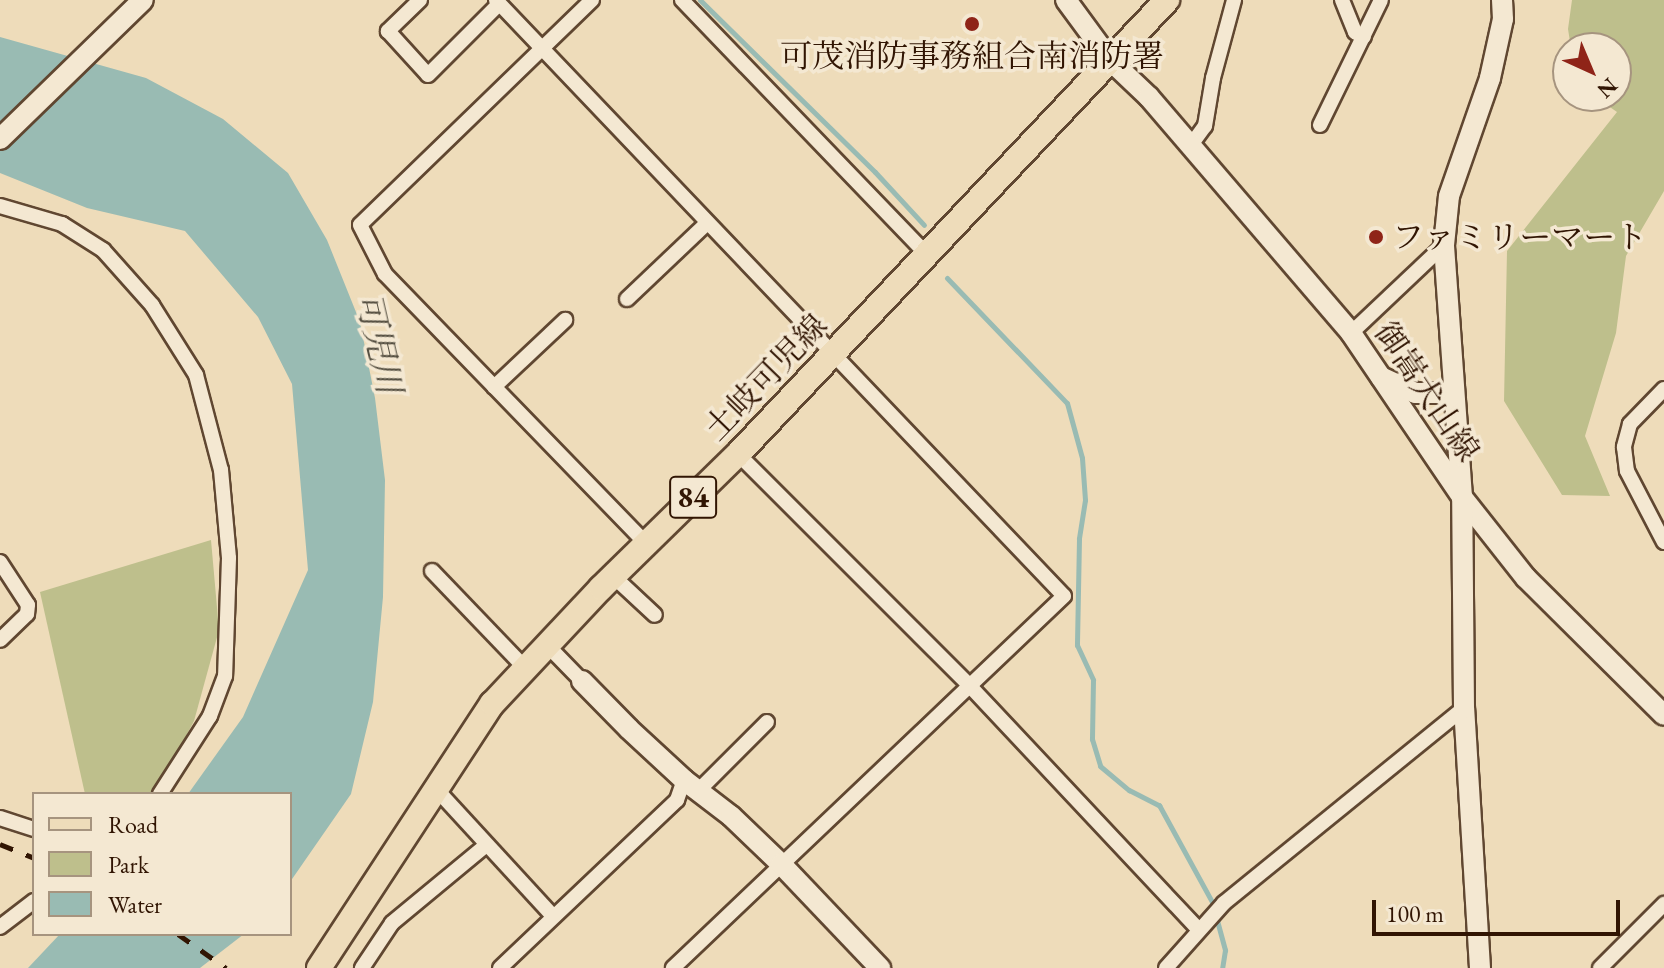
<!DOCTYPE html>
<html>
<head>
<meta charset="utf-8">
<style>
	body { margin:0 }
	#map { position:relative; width:1664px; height:968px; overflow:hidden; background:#eedcba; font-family:"EB Garamond","Noto Serif JP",serif }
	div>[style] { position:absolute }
	.green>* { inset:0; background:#bebf8c }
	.water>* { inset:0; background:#99bbb3 }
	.stream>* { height:5px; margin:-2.5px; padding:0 2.5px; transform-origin:2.5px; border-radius:2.5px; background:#99bbb3 }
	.roads { filter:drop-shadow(2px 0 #604731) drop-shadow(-2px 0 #604731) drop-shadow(0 2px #604731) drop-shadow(0 -2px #604731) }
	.street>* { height:14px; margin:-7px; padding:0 7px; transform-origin:7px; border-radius:7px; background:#f4e8d2 }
	.secondary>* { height:20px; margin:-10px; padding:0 10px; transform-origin:10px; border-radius:10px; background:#f4e8d2 }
	.primary>* { height:24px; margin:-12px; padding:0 12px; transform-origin:12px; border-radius:12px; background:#eedcba }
	.rail>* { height:5px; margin-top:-2.5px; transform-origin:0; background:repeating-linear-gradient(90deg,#311503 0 14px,transparent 0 28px) }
	.dots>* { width:22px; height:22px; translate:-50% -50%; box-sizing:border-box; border:4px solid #f4e8d2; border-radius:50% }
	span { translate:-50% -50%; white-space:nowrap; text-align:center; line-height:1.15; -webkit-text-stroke:7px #f4e8d2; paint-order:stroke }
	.shield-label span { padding:2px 6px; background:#f4e8d2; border:2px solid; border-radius:6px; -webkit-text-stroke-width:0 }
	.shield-label { font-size:30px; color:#311503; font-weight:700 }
	.poi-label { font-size:32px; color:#311503 }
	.left { translate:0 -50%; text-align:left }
	.street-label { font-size:32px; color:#311503 }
	.water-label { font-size:34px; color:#554f41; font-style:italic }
	.legend { position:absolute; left:32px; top:792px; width:260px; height:144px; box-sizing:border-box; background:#f4e8d2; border:2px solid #a6947f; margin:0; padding:10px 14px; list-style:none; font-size:24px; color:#311503 }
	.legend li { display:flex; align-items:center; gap:16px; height:40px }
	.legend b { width:40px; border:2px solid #a6947f }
	.north { position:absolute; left:1552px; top:32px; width:80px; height:80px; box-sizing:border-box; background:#f4e8d2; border:2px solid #a6947f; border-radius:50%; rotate:136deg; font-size:22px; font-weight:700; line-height:32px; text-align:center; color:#311503 }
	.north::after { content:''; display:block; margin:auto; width:28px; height:36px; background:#8f2418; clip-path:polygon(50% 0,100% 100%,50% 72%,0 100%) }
	.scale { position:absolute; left:1372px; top:900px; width:248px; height:36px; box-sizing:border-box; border:4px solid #311503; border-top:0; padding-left:10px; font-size:24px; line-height:28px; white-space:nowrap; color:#311503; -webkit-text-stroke:6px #f4e8d2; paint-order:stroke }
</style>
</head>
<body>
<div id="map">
	<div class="green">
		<i style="clip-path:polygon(1572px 0,1664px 0,1664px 191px,1626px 256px,1616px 333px,1585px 436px,1610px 496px,1562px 495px,1504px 401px,1507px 251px,1617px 112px,1594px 96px,1616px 96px,1616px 48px,1571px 48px,1568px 29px)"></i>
		<i style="clip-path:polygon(211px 540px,219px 630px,194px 721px,161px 783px,151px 794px,85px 794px,40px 592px)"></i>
	</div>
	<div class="water">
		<i style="clip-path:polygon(0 37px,146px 78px,223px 119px,288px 173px,327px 240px,360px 322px,375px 398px,385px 480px,383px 597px,373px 702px,351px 794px,290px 882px,290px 794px,188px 794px,243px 717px,308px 570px,292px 384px,258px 317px,185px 231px,87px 208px,0 173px)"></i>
		<i style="clip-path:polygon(60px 934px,244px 934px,200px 968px,28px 968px)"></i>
	</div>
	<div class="stream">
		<i style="left:700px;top:0;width:245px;rotate:44.5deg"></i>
		<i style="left:875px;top:172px;width:72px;rotate:47.2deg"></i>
		<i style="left:947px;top:278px;width:173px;rotate:46.2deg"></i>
		<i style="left:1067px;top:403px;width:57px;rotate:74.7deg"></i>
		<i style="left:1082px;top:458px;width:42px;rotate:85.9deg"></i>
		<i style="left:1085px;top:500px;width:39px;rotate:99deg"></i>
		<i style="left:1079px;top:539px;width:106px;rotate:91.1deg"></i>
		<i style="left:1077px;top:645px;width:38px;rotate:65deg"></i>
		<i style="left:1093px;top:680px;width:59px;rotate:91deg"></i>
		<i style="left:1092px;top:739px;width:28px;rotate:73deg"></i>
		<i style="left:1100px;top:766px;width:38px;rotate:40deg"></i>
		<i style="left:1129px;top:790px;width:34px;rotate:27deg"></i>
		<i style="left:1159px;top:805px;width:111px;rotate:61.3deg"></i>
		<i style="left:1212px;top:902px;width:50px;rotate:74.8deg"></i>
		<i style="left:1225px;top:950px;width:18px;rotate:99deg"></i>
	</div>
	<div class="roads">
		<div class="street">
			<i style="left:420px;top:0;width:45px;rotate:135.9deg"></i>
			<i style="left:388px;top:31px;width:59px;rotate:47.7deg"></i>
			<i style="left:428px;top:75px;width:100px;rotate:-45deg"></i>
			<i style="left:496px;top:0;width:823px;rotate:46.38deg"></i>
			<i style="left:1064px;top:596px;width:540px;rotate:136.43deg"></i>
			<i style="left:592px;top:0;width:323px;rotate:135.9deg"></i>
			<i style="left:360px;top:225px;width:55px;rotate:63deg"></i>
			<i style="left:385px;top:274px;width:375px;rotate:45.9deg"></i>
			<i style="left:682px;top:0;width:354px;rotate:46.1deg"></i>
			<i style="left:1342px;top:0;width:35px;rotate:68deg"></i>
			<i style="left:1355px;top:32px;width:10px;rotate:29deg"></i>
			<i style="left:1320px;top:125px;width:139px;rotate:-64deg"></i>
			<i style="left:1191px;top:145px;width:24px;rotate:-54deg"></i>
			<i style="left:1205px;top:126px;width:49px;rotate:-80.5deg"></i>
			<i style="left:1213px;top:78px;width:81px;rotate:-74.9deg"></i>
			<i style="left:0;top:206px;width:65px;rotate:16.2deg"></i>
			<i style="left:62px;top:224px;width:49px;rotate:32.4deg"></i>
			<i style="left:103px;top:250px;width:74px;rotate:48.3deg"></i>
			<i style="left:152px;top:305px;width:83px;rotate:57.8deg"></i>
			<i style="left:196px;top:375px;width:98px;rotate:75.3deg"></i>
			<i style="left:221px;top:470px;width:88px;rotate:84.8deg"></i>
			<i style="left:229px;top:558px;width:118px;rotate:91.9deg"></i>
			<i style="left:225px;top:676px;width:43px;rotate:110.6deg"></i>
			<i style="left:210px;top:716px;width:93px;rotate:122.7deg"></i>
			<i style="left:627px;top:299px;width:109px;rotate:-43.5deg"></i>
			<i style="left:1351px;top:333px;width:128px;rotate:-43.4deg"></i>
			<i style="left:494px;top:387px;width:98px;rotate:-43.3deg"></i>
			<i style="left:1664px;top:389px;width:49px;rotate:134.2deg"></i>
			<i style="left:1630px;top:424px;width:24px;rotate:105deg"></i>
			<i style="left:1624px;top:447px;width:24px;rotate:83deg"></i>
			<i style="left:1627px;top:471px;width:80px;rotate:62.5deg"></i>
			<i style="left:738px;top:454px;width:325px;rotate:45deg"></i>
			<i style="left:968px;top:684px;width:337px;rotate:46.8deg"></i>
			<i style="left:0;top:562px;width:51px;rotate:56.9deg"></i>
			<i style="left:28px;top:605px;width:9px;rotate:96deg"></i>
			<i style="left:27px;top:614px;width:37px;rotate:136deg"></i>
			<i style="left:432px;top:571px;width:136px;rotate:46.2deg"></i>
			<i style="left:613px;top:576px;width:57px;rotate:42.9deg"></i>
			<i style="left:547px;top:645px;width:50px;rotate:45.8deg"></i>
			<i style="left:437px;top:790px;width:170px;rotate:47.4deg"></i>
			<i style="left:699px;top:790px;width:96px;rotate:-45deg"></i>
			<i style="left:0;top:818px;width:36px;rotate:18deg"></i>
			<i style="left:0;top:927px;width:43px;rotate:-37.4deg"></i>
			<i style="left:362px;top:968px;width:54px;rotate:-56.3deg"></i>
			<i style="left:392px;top:923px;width:121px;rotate:-39.6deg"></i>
			<i style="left:500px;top:968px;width:244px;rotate:-43.5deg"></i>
			<i style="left:677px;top:800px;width:21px;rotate:-71deg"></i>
			<i style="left:1166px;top:968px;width:87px;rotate:-48.3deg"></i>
			<i style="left:1224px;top:903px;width:309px;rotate:-39.1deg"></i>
			<i style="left:1600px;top:968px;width:91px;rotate:-45deg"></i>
		</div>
		<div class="secondary">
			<i style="left:1066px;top:0;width:74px;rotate:53.7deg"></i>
			<i style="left:1110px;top:60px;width:54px;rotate:43.5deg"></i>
			<i style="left:1149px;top:97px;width:311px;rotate:49.4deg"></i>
			<i style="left:1351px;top:333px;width:198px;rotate:55.9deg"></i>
			<i style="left:1462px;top:497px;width:103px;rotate:51.7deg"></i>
			<i style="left:1526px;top:578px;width:194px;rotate:44.8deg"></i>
			<i style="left:0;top:139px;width:199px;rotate:-44.2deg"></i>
			<i style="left:1381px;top:377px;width:38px;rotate:25deg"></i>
			<i style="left:1415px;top:393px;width:39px"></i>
			<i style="left:582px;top:681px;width:67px;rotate:45.6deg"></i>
			<i style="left:629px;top:729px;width:75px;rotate:42.8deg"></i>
			<i style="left:684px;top:780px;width:59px;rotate:37.5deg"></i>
			<i style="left:731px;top:816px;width:69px;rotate:43.8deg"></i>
			<i style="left:781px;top:864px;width:144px;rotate:46.4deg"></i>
			<i style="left:1480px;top:968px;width:260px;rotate:-93.5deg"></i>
			<i style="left:1464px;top:708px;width:211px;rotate:-90.5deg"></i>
			<i style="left:1462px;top:497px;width:253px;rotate:-94.1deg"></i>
			<i style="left:1444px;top:245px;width:49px;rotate:-84.2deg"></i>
			<i style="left:1449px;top:196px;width:125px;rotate:-70.8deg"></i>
			<i style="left:1490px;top:78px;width:60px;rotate:-77.6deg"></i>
			<i style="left:1503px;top:19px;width:19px;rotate:-93deg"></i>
		</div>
		<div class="primary">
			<i style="left:319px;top:968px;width:316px;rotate:-56.8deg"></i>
			<i style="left:492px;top:704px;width:159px;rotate:-46.8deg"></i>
			<i style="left:601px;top:588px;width:192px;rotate:-44.4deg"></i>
			<i style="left:738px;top:454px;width:625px;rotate:-46.62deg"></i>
		</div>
	</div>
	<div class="rail">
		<i style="left:0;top:844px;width:37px;rotate:22deg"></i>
		<i style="left:178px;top:934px;width:59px;rotate:35.3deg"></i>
	</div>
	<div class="dots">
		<i style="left:972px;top:24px;background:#8f2418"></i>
		<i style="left:1376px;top:237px;background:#8f2418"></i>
	</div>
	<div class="shield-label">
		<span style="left:693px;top:497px">84</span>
	</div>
	<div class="poi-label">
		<span style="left:972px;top:56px">可茂消防事務組合南消防署</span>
		<span class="left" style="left:1392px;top:237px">ファミリーマート</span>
	</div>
	<div class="street-label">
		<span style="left:766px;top:377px;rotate:-46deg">土岐可児線</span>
		<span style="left:1427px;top:392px;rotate:56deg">御嵩犬山線</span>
	</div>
	<div class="water-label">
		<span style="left:379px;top:343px;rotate:77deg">可児川</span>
	</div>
	<ul class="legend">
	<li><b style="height:10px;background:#eedcba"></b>Road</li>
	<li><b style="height:22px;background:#bebf8c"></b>Park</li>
	<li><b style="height:22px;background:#99bbb3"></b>Water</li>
	</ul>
	<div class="north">N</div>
	<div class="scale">100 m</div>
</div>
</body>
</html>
